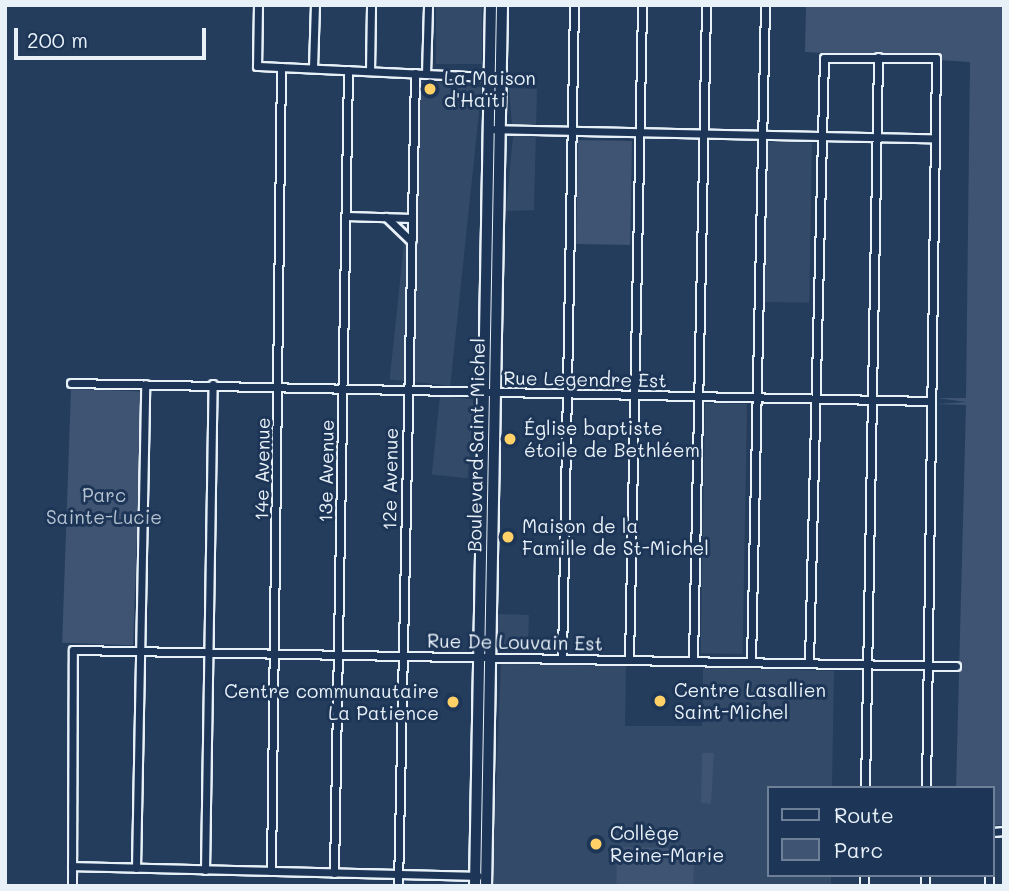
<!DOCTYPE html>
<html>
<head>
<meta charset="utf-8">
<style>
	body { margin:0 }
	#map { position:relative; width:1009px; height:891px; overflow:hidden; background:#253d5d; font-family:Mali,sans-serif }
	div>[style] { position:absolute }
	.built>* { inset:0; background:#334a68; transform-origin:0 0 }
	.green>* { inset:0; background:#3e5472; transform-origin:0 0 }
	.roads { filter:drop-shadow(2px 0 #e8f1f8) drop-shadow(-2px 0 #e8f1f8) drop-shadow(0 2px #e8f1f8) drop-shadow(0 -2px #e8f1f8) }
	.minor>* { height:7px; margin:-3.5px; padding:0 3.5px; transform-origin:3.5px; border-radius:3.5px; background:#1d3557 }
	.secondary>* { height:10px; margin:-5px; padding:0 5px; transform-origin:5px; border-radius:5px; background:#1d3557 }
	.dots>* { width:19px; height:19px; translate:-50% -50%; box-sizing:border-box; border:4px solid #1d3557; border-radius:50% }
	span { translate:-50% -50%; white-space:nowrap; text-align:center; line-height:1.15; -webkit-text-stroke:6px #1d3557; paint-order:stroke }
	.poi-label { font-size:19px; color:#e8f1f8 }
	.left { translate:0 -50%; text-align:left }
	.right { translate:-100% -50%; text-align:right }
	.street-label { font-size:19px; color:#e8f1f8 }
	.park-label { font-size:19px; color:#b5c2d0 }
	.frame { position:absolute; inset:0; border:7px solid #e8f1f8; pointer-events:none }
	.legend { position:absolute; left:767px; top:786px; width:228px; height:91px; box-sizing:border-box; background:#1d3557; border:2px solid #6e8097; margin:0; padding:9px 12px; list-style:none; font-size:21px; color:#e8f1f8 }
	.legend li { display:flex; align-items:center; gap:14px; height:35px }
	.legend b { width:35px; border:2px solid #6e8097 }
	.scale { position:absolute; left:14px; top:28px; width:192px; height:32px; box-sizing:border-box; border:4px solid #e8f1f8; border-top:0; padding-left:9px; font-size:21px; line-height:24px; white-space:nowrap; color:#e8f1f8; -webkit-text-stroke:5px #1d3557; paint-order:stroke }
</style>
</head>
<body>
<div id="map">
	<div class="built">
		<i style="left:436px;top:5px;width:46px;height:59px"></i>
		<i style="left:421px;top:81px;width:61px;height:300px;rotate:6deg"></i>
		<i style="clip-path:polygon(509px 88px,537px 89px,534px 210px,506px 211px,513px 136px)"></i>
		<i style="left:767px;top:142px;width:45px;height:160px;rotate:1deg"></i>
		<i style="left:440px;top:396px;width:36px;height:79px;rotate:6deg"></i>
		<i style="left:747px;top:404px;width:250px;height:42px;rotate:91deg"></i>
		<i style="left:498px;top:614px;width:31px;height:33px;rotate:2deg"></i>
		<i style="clip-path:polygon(501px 664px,626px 666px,625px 726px,702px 726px,703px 668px,834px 671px,832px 788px,769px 788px,769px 875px,831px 875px,831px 886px,492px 886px)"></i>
	</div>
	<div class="green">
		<i style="clip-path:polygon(806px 5px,1004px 5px,1004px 825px,993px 825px,993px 788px,956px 788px,966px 405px,937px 404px,966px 402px,937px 398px,966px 398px,970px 62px,805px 52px)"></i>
		<i style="left:578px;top:140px;width:54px;height:104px;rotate:1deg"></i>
		<i style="left:71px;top:389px;width:71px;height:254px;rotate:2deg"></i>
		<i style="clip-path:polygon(702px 753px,714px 753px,711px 804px,701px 803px)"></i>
		<i style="left:617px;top:847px;width:77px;height:39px;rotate:1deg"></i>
	</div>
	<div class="roads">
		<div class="minor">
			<i style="left:258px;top:5px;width:61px;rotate:90.9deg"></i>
			<i style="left:257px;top:66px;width:233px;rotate:2.7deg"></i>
			<i style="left:313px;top:68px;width:63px;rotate:-88.2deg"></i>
			<i style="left:370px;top:71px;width:66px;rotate:-89.1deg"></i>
			<i style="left:426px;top:74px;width:69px;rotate:-88.3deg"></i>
			<i style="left:489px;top:129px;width:446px;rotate:1.2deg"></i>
			<i style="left:346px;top:216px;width:65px;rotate:1.8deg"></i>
			<i style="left:386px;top:217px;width:35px;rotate:44deg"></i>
			<i style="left:71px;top:383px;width:860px;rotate:1.2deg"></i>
			<i style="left:562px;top:659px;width:654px;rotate:-88.95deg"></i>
			<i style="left:629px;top:660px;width:655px;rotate:-88.86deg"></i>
			<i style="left:693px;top:660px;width:655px;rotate:-88.86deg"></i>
			<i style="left:751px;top:662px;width:657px;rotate:-88.78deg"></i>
			<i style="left:809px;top:662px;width:604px;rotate:-88.58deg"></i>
			<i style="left:824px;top:58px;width:112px"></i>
			<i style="left:936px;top:58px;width:730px;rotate:90.78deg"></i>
			<i style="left:865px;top:788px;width:731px;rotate:-88.98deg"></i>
			<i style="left:993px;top:832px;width:11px;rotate:-5deg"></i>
			<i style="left:72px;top:866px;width:406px;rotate:1.4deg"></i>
			<i style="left:136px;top:868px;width:484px;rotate:-88.9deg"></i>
			<i style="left:205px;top:870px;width:486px;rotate:-89.1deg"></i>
			<i style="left:271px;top:871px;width:804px;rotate:-89.29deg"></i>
			<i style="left:334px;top:873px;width:803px;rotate:-89deg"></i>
			<i style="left:989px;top:875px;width:11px;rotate:90deg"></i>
			<i style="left:72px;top:886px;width:236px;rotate:-89.8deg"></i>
			<i style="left:73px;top:650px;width:883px;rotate:1.04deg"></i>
			<i style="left:398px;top:886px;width:813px;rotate:-88.8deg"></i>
			<i style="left:864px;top:886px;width:11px;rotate:-90deg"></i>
			<i style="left:925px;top:886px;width:11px;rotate:-90deg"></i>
		</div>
		<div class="secondary">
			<i style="left:475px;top:886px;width:881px;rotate:-88.96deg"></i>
			<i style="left:486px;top:886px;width:881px;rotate:-88.96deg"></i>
		</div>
	</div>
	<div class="dots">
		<i style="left:430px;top:89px;background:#ffd166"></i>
		<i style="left:510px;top:439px;background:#ffd166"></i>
		<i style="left:508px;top:537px;background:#ffd166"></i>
		<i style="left:660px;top:701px;background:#ffd166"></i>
		<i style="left:453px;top:702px;background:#ffd166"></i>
		<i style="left:596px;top:844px;background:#ffd166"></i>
	</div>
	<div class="poi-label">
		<span class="left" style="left:444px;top:89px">La Maison<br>d'Haïti</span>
		<span class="left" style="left:524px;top:439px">Église baptiste<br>étoile de Bethléem</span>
		<span class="left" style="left:522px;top:537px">Maison de la<br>Famille de St-Michel</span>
		<span class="left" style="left:674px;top:701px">Centre Lasallien<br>Saint-Michel</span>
		<span class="right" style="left:439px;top:702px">Centre communautaire<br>La Patience</span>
		<span class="left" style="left:610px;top:844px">Collège<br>Reine-Marie</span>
	</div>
	<div class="street-label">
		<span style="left:585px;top:379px;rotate:1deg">Rue Legendre Est</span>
		<span style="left:476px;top:445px;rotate:-89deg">Boulevard Saint-Michel</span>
		<span style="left:262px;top:469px;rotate:-89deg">14e Avenue</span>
		<span style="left:326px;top:471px;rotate:-89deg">13e Avenue</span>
		<span style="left:390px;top:479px;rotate:-89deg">12e Avenue</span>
		<span style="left:515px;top:642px;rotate:1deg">Rue De Louvain Est</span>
	</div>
	<div class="park-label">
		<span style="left:104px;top:506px">Parc<br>Sainte-Lucie</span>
	</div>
	<div class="frame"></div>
	<ul class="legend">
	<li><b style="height:9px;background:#1d3557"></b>Route</li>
	<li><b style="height:19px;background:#3e5472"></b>Parc</li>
	</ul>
	<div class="scale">200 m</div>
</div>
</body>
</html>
